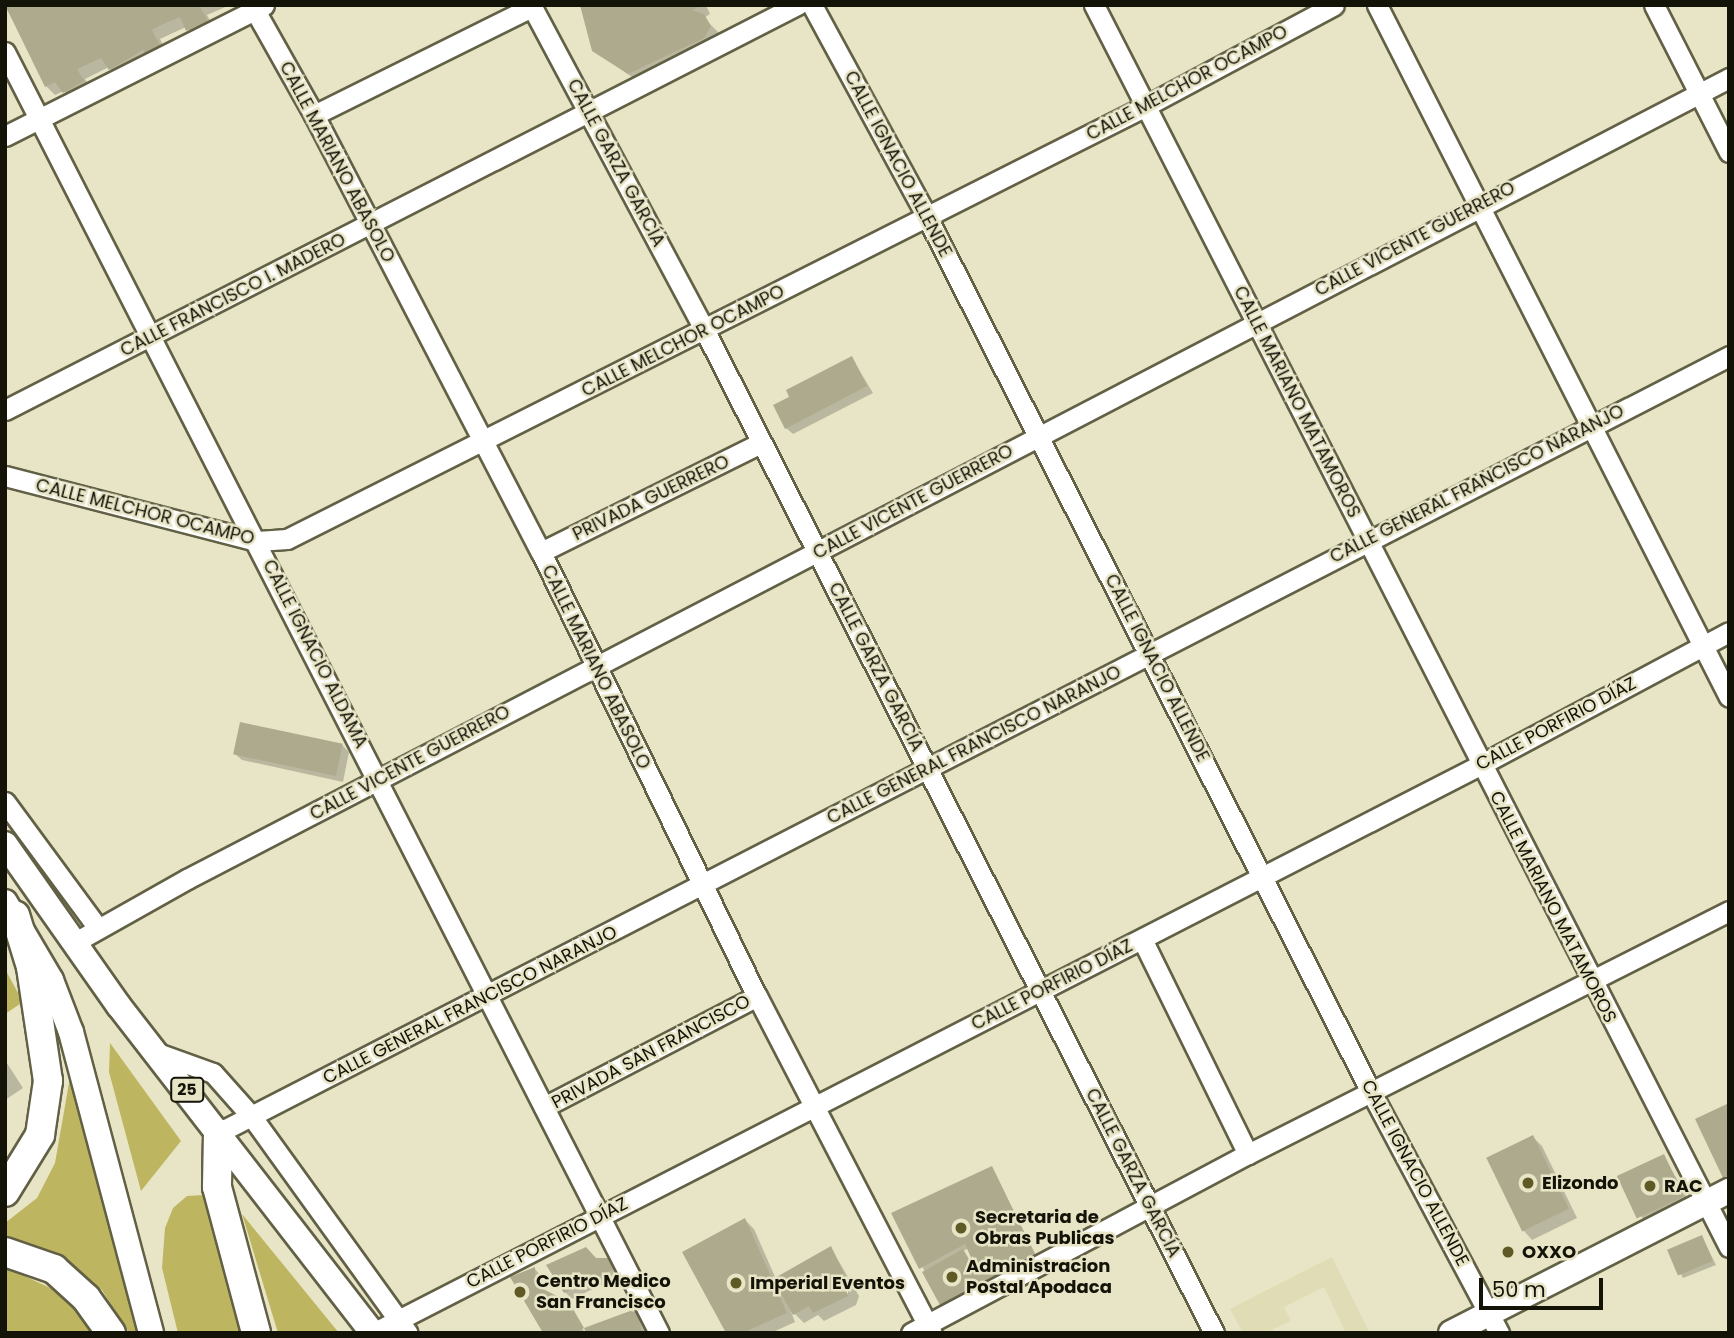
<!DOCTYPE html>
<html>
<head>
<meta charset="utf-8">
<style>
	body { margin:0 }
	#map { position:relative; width:1734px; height:1338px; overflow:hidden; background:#e8e5c7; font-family:Poppins,sans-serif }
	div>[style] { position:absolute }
	.built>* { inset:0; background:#dfdcb6 }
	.green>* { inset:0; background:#beb560 }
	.shadow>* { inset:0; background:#0003; transform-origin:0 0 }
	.building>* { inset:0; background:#adaa8e; transform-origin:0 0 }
	.roads { filter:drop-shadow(2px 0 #626045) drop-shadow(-2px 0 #626045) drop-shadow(0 2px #626045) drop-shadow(0 -2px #626045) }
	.minor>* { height:19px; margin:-9.5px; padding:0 9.5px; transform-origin:9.5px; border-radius:9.5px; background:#fff }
	.major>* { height:24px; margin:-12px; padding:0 12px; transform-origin:12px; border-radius:12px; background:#fff }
	.highway>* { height:28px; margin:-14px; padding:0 14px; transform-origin:14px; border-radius:14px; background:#fff }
	.dots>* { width:19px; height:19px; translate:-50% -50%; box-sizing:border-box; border:4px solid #e8e5c7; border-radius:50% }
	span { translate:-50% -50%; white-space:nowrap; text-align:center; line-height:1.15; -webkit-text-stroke:5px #e8e5c7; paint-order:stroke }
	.shield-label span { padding:2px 5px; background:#e8e5c7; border:2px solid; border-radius:5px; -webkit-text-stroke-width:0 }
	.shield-label { font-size:16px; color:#141308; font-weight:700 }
	.street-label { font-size:18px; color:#141308 }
	.poi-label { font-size:18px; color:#141308; font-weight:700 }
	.left { translate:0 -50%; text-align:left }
	.frame { position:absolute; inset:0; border:7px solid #141308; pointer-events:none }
	.scale { position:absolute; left:1479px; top:1278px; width:124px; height:32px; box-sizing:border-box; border:4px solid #141308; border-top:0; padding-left:9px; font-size:21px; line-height:24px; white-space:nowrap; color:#141308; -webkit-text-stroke:5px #e8e5c7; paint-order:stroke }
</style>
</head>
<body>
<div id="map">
	<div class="built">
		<i style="clip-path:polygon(1332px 1257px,1370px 1333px,1346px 1333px,1324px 1287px,1284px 1307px,1291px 1321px,1265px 1333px,1243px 1333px,1230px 1309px)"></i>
	</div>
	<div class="green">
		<i style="clip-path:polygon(5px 969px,23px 1002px,5px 1014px)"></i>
		<i style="clip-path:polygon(110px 1043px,181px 1141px,141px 1191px,109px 1072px)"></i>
		<i style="clip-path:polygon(70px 1077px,138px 1333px,129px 1333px,102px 1290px,62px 1256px,5px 1240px,5px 1223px,37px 1198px,55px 1163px)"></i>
		<i style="clip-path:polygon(204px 1195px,243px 1333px,178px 1333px,162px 1268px,165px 1228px,173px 1208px,187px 1196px)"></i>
		<i style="clip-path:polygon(242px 1214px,339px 1333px,278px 1333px)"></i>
		<i style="clip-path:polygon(5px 1267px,59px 1292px,95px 1333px,5px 1333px)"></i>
	</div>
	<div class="shadow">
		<i style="clip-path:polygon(5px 5px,230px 5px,207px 15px,216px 31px,197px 40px,186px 27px,160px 39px,169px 58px,119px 78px,109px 67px,85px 79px,92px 90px,74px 101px,64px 91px,55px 95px,46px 86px)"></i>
		<i style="clip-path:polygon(580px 5px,706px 5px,710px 14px,704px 18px,719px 33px,716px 45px,639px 82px,594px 50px)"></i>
		<i style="clip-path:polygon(852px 358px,873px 393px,793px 434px,786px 428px)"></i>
		<i style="clip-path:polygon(342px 745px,349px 752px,343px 782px,242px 760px,235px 754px)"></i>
		<i style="clip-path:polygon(5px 1060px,23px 1088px,5px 1100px)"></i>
		<i style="clip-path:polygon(1533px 1137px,1542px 1146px,1577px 1218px,1532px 1240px,1523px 1230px)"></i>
		<i style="left:1664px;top:1156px;width:52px;height:49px;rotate:61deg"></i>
		<i style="clip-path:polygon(evenodd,992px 1168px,1040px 1263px,987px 1289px,925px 1272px,894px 1214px,992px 1168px,969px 1248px,976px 1265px,974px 1266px,963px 1251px,969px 1248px)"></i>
		<i style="clip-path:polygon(745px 1220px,754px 1229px,776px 1279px,831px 1248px,859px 1296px,856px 1305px,824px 1321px,818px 1315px,804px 1323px,790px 1309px,795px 1322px,771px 1333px,728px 1333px)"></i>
		<i style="clip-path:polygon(1702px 1237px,1716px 1265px,1683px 1278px,1669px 1251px)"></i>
		<i style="clip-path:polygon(595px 1260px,609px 1260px,620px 1276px,572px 1299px,565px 1292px)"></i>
		<i style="clip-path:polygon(535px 1269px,541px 1276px,541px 1290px,569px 1305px,585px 1333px,546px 1333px,513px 1278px)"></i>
		<i style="clip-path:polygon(633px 1313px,648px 1325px,646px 1333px,589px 1333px)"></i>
	</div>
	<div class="building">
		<i style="clip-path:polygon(5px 5px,199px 5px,208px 21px,186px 31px,180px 17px,161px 25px,152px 30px,162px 49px,147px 56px,143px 50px,109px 70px,101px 58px,77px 69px,84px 81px,63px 93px,55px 82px,45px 87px)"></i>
		<i style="clip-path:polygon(580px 5px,702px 5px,692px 10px,704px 14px,711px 26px,704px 38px,628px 74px,592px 51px)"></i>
		<i style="clip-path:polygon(852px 356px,867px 386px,785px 429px,773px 405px,789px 397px,786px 390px)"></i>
		<i style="left:240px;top:722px;width:105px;height:33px;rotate:12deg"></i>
		<i style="clip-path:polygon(1729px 1103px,1729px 1175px,1723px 1178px,1695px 1119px)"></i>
		<i style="left:1533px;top:1135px;width:82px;height:52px;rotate:64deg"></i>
		<i style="left:1664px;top:1154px;width:47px;height:52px;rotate:65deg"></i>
		<i style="clip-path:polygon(992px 1166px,1037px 1259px,941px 1307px,922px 1272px,963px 1249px,981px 1280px,965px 1244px,919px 1269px,891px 1213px)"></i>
		<i style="clip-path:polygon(745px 1218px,787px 1313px,742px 1333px,726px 1333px,682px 1252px)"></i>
		<i style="left:1702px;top:1235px;width:28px;height:38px;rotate:67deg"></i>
		<i style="clip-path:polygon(831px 1246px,850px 1286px,848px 1296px,813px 1313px,809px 1306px,793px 1315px,773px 1279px)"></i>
		<i style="clip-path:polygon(586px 1247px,596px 1258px,609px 1258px,614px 1269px,564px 1293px,546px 1265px)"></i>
		<i style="clip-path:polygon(535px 1267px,535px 1285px,569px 1302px,584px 1328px,576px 1333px,543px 1333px,510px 1277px)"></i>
		<i style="clip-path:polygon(630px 1311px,638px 1312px,642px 1333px,586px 1333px,584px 1328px)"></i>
	</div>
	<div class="roads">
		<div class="minor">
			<i style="left:252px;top:5px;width:126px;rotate:60.6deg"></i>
			<i style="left:314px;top:115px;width:492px;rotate:62.6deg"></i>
			<i style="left:541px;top:552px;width:494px;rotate:64.1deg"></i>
			<i style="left:757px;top:996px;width:380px;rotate:62.6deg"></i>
			<i style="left:531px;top:5px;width:370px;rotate:61.9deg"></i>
			<i style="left:705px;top:331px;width:1124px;rotate:63.07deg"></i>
			<i style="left:812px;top:5px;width:241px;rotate:61.5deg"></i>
			<i style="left:927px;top:217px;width:981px;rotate:63.1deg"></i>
			<i style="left:1371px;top:1092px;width:273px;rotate:62deg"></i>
			<i style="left:1094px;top:5px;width:1395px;rotate:62.92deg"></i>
			<i style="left:1377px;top:5px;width:776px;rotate:63.04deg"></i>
			<i style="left:1654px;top:5px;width:165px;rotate:63deg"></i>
			<i style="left:5px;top:52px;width:1438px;rotate:62.95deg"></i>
			<i style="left:314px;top:115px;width:243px;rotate:-26.4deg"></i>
			<i style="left:5px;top:136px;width:290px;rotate:-26.8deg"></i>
			<i style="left:5px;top:410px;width:890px;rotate:-27.08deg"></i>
			<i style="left:5px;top:476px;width:260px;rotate:14.5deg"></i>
			<i style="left:257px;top:541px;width:30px;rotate:-4deg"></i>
			<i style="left:287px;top:539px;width:962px;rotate:-26.75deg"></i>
			<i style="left:1146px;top:106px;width:213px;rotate:-28.2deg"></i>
			<i style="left:541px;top:552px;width:246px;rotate:-26.4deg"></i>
			<i style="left:5px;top:802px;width:157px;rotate:53.6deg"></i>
			<i style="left:1142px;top:939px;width:240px;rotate:63.8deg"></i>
			<i style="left:77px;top:941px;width:126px;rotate:-29.4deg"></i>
			<i style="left:187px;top:879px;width:1738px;rotate:-27.45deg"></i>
			<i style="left:160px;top:1054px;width:56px;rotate:19.7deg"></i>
			<i style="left:213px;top:1073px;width:59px;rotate:48.4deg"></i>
			<i style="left:252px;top:1117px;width:266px;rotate:54.2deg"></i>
			<i style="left:544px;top:1107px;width:240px;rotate:-27.5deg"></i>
			<i style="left:218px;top:1133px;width:1699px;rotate:-27.21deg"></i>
			<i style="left:373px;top:1333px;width:1244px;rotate:-27.16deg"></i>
			<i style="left:1480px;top:765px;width:282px;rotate:-28.1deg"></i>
			<i style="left:911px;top:1333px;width:382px;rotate:-28deg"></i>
			<i style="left:1248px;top:1154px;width:539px;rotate:-26.8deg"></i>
		</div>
		<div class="major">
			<i style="left:5px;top:844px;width:198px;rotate:54.9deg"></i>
			<i style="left:119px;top:1006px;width:414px;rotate:52.2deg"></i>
			<i style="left:5px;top:902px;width:91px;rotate:59.5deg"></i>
			<i style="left:51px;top:980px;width:56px;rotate:69deg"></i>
			<i style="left:71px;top:1032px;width:311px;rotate:75.1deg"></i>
			<i style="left:1451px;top:1333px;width:312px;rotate:-27.1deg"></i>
		</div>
		<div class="highway">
			<i style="left:218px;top:1133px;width:54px;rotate:91.1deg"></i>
			<i style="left:217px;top:1187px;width:151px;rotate:75deg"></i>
			<i style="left:5px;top:1192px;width:67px;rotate:-58.4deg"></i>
			<i style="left:40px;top:1135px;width:55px;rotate:-81.6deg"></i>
			<i style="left:48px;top:1081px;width:115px;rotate:-98.5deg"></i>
			<i style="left:31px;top:967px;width:54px;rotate:-107.1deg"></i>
			<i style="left:5px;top:1252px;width:52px;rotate:19.1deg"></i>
			<i style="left:54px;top:1269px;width:43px;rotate:42.2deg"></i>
			<i style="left:86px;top:1298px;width:43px;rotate:54.5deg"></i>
		</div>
	</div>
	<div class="dots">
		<i style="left:1528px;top:1183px;background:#5f5925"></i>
		<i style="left:1650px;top:1186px;background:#5f5925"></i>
		<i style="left:961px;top:1228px;background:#5f5925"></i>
		<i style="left:1508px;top:1252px;background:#5f5925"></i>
		<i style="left:952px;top:1277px;background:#5f5925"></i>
		<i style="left:736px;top:1283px;background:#5f5925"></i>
		<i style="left:520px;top:1292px;background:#5f5925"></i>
	</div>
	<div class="shield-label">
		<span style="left:187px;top:1090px">25</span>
	</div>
	<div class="street-label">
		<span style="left:1187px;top:83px;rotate:-28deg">CALLE MELCHOR OCAMPO</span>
		<span style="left:337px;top:162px;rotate:62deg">CALLE MARIANO ABASOLO</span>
		<span style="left:616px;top:163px;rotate:62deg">CALLE GARZA GARCÍA</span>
		<span style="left:898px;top:164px;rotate:62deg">CALLE IGNACIO ALLENDE</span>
		<span style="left:1415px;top:239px;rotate:-28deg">CALLE VICENTE GUERRERO</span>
		<span style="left:233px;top:295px;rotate:-27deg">CALLE FRANCISCO I. MADERO</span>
		<span style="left:683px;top:341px;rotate:-27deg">CALLE MELCHOR OCAMPO</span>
		<span style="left:1297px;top:402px;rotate:63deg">CALLE MARIANO MATAMOROS</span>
		<span style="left:1477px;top:484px;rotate:-27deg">CALLE GENERAL FRANCISCO NARANJO</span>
		<span style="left:651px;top:498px;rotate:-26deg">PRIVADA GUERRERO</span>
		<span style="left:913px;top:502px;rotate:-28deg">CALLE VICENTE GUERRERO</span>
		<span style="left:145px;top:512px;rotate:14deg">CALLE MELCHOR OCAMPO</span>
		<span style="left:315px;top:654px;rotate:63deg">CALLE IGNACIO ALDAMA</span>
		<span style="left:596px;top:667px;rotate:64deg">CALLE MARIANO ABASOLO</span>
		<span style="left:876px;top:667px;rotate:63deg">CALLE GARZA GARCÍA</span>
		<span style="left:1157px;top:668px;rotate:63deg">CALLE IGNACIO ALLENDE</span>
		<span style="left:1556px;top:724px;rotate:-28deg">CALLE PORFIRIO DÍAZ</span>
		<span style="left:974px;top:745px;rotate:-27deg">CALLE GENERAL FRANCISCO NARANJO</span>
		<span style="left:410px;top:763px;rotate:-28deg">CALLE VICENTE GUERRERO</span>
		<span style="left:1553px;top:907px;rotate:63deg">CALLE MARIANO MATAMOROS</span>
		<span style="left:1052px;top:985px;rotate:-27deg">CALLE PORFIRIO DÍAZ</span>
		<span style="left:470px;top:1005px;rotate:-27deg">CALLE GENERAL FRANCISCO NARANJO</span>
		<span style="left:651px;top:1052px;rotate:-28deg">PRIVADA SAN FRANCISCO</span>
		<span style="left:1133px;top:1173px;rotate:63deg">CALLE GARZA GARCÍA</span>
		<span style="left:1415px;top:1173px;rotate:62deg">CALLE IGNACIO ALLENDE</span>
		<span style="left:547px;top:1243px;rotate:-27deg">CALLE PORFIRIO DÍAZ</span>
	</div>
	<div class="poi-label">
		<span class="left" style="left:1542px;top:1183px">Elizondo</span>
		<span class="left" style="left:1664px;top:1186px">RAC</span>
		<span class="left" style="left:975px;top:1228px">Secretaria de<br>Obras Publicas</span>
		<span class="left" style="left:1522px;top:1252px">OXXO</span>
		<span class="left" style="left:966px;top:1277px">Administracion<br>Postal Apodaca</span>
		<span class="left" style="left:536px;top:1292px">Centro Medico<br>San Francisco</span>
		<span class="left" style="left:750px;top:1283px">Imperial Eventos</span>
	</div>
	<div class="frame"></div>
	<div class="scale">50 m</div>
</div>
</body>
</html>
